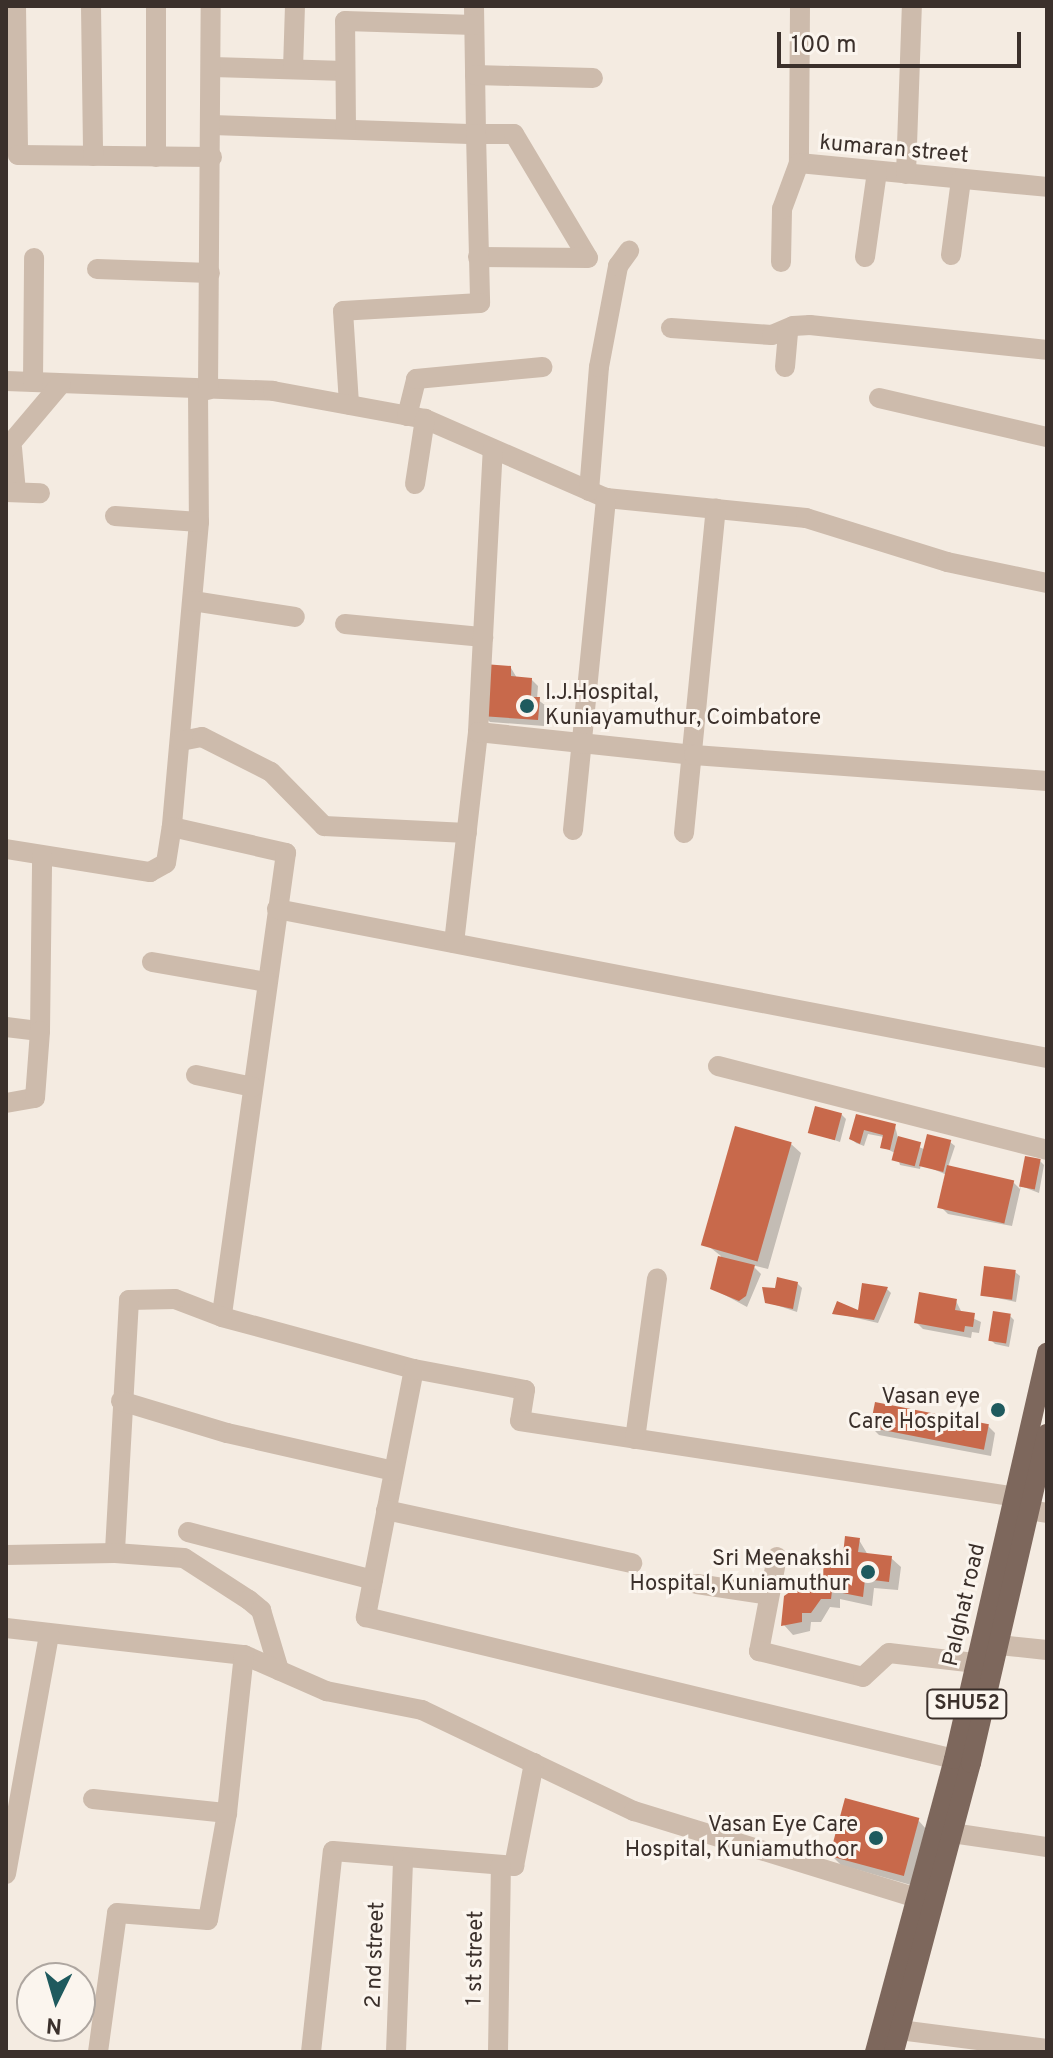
<!DOCTYPE html>
<html>
<head>
<meta charset="utf-8">
<style>
	body { margin:0 }
	#map { position:relative; width:1053px; height:2058px; overflow:hidden; background:#f4ebe1; font-family:Overpass,sans-serif }
	div>[style] { position:absolute }
	.shadow>* { inset:0; background:#0003 }
	.building>* { inset:0; background:#c8694b; transform-origin:0 0 }
	.minor>* { height:20px; margin:-10px; padding:0 10px; transform-origin:10px; border-radius:10px; background:#cdbbac }
	.major>* { height:20px; margin:-10px; padding:0 10px; transform-origin:10px; border-radius:10px; background:#7d675c }
	.dots>* { width:22px; height:22px; translate:-50% -50%; box-sizing:border-box; border:4px solid #fbf5ee; border-radius:50% }
	span { translate:-50% -50%; white-space:nowrap; text-align:center; line-height:1.15; -webkit-text-stroke:6px #fbf5ee; paint-order:stroke }
	.shield-label span { padding:2px 6px; background:#fbf5ee; border:2px solid; border-radius:6px; -webkit-text-stroke-width:0 }
	.shield-label { font-size:20px; color:#3b302b; font-weight:700 }
	.street-label { font-size:22px; color:#3b302b }
	.poi-label { font-size:22px; color:#3b302b }
	.left { translate:0 -50%; text-align:left }
	.right { translate:-100% -50%; text-align:right }
	.frame { position:absolute; inset:0; border:8px solid #3b302b; pointer-events:none }
	.north { position:absolute; left:16px; top:1962px; width:80px; height:80px; box-sizing:border-box; background:#fbf5ee; border:2px solid #aea6a0; border-radius:50%; rotate:185deg; font-size:22px; font-weight:700; line-height:32px; text-align:center; color:#3b302b }
	.north::after { content:''; display:block; margin:auto; width:28px; height:36px; background:#1f5a5e; clip-path:polygon(50% 0,100% 100%,50% 72%,0 100%) }
	.scale { position:absolute; left:777px; top:32px; width:244px; height:36px; box-sizing:border-box; border:4px solid #3b302b; border-top:0; padding-left:10px; font-size:24px; line-height:28px; white-space:nowrap; color:#3b302b; -webkit-text-stroke:6px #fbf5ee; paint-order:stroke }
</style>
</head>
<body>
<div id="map">
	<div class="shadow">
		<i style="clip-path:polygon(511px 668px,517px 678px,531px 679px,538px 686px,537px 699px,546px 706px,544px 726px,490px 722px,483px 715px)"></i>
		<i style="clip-path:polygon(841px 1114px,846px 1119px,840px 1142px,811px 1132px)"></i>
		<i style="clip-path:polygon(857px 1116px,895px 1126px,898px 1138px,926px 1150px,929px 1136px,950px 1142px,955px 1146px,948px 1167px,1013px 1182px,1020px 1189px,1027px 1158px,1040px 1161px,1044px 1165px,1039px 1193px,1021px 1186px,1012px 1226px,948px 1214px,941px 1207px,947px 1175px,921px 1164px,920px 1169px,900px 1165px,897px 1154px,883px 1147px,884px 1137px,868px 1134px,864px 1146px,856px 1143px,852px 1139px)"></i>
		<i style="clip-path:polygon(791px 1144px,801px 1153px,768px 1269px,752px 1265px,761px 1274px,747px 1307px,712px 1288px,721px 1256px,707px 1245px)"></i>
		<i style="clip-path:polygon(1015px 1272px,1020px 1276px,1016px 1302px,983px 1295px)"></i>
		<i style="clip-path:polygon(797px 1283px,802px 1288px,797px 1312px,767px 1302px)"></i>
		<i style="clip-path:polygon(887px 1289px,891px 1293px,878px 1323px,835px 1313px,838px 1303px,859px 1313px)"></i>
		<i style="clip-path:polygon(956px 1301px,962px 1313px,981px 1322px,979px 1333px,972px 1332px,971px 1338px,923px 1329px,916px 1322px)"></i>
		<i style="clip-path:polygon(1010px 1316px,1014px 1320px,1009px 1347px,995px 1344px,991px 1340px)"></i>
		<i style="clip-path:polygon(988px 1426px,995px 1433px,991px 1456px,879px 1435px,872px 1428px)"></i>
		<i style="clip-path:polygon(859px 1540px,868px 1555px,891px 1558px,901px 1567px,898px 1590px,874px 1588px,872px 1606px,840px 1599px,840px 1608px,830px 1607px,821px 1622px,811px 1622px,810px 1631px,793px 1635px,784px 1625px)"></i>
		<i style="clip-path:polygon(918px 1820px,927px 1830px,911px 1885px,841px 1865px,831px 1855px)"></i>
	</div>
	<div class="building">
		<i style="clip-path:polygon(484px 664px,511px 666px,511px 676px,532px 678px,531px 697px,540px 697px,538px 720px,481px 716px)"></i>
		<i style="left:815px;top:1106px;width:28px;height:28px;rotate:15deg"></i>
		<i style="clip-path:polygon(856px 1114px,896px 1124px,890px 1150px,880px 1148px,883px 1135px,864px 1130px,860px 1144px,849px 1139px)"></i>
		<i style="left:735px;top:1126px;width:59px;height:124px;rotate:16deg"></i>
		<i style="left:927px;top:1134px;width:25px;height:33px;rotate:14deg"></i>
		<i style="left:898px;top:1136px;width:24px;height:25px;rotate:15deg"></i>
		<i style="left:1025px;top:1156px;width:16px;height:31px;rotate:11deg"></i>
		<i style="left:947px;top:1165px;width:69px;height:44px;rotate:13deg"></i>
		<i style="clip-path:polygon(718px 1256px,755px 1265px,746px 1296px,739px 1301px,710px 1289px)"></i>
		<i style="left:984px;top:1266px;width:32px;height:30px;rotate:7deg"></i>
		<i style="clip-path:polygon(777px 1277px,798px 1282px,793px 1309px,765px 1303px,762px 1287px,775px 1288px)"></i>
		<i style="clip-path:polygon(862px 1283px,888px 1287px,874px 1320px,832px 1314px,837px 1301px,858px 1310px)"></i>
		<i style="clip-path:polygon(919px 1292px,957px 1299px,955px 1310px,975px 1313px,973px 1327px,965px 1326px,964px 1332px,914px 1323px)"></i>
		<i style="left:993px;top:1311px;width:18px;height:30px;rotate:9deg"></i>
		<i style="left:875px;top:1402px;width:116px;height:26px;rotate:11deg"></i>
		<i style="clip-path:polygon(845px 1536px,860px 1538px,858px 1552px,892px 1556px,889px 1582px,865px 1579px,863px 1597px,832px 1591px,831px 1599px,821px 1599px,811px 1613px,802px 1613px,802px 1622px,781px 1626px,784px 1596px,843px 1555px)"></i>
		<i style="left:845px;top:1798px;width:77px;height:60px;rotate:15deg"></i>
	</div>
	<div class="minor">
		<i style="left:16px;top:6px;width:149px;rotate:89.2deg"></i>
		<i style="left:18px;top:155px;width:194px;rotate:0.6deg"></i>
		<i style="left:91px;top:6px;width:150px;rotate:89.2deg"></i>
		<i style="left:156px;top:6px;width:151px;rotate:90deg"></i>
		<i style="left:474px;top:6px;width:128px;rotate:89.1deg"></i>
		<i style="left:476px;top:134px;width:38px"></i>
		<i style="left:514px;top:134px;width:144px;rotate:59.2deg"></i>
		<i style="left:588px;top:258px;width:110px;rotate:-179.5deg"></i>
		<i style="left:800px;top:6px;width:157px;rotate:90.4deg"></i>
		<i style="left:799px;top:163px;width:249px;rotate:5.5deg"></i>
		<i style="left:212px;top:67px;width:133px;rotate:1.7deg"></i>
		<i style="left:293px;top:69px;width:63px;rotate:-88.2deg"></i>
		<i style="left:475px;top:75px;width:118px;rotate:1.5deg"></i>
		<i style="left:212px;top:125px;width:264px;rotate:2deg"></i>
		<i style="left:476px;top:134px;width:169px;rotate:88.6deg"></i>
		<i style="left:480px;top:303px;width:137px;rotate:176.7deg"></i>
		<i style="left:343px;top:311px;width:94px;rotate:86.3deg"></i>
		<i style="left:346px;top:129px;width:108px;rotate:-90.5deg"></i>
		<i style="left:345px;top:21px;width:129px;rotate:1.8deg"></i>
		<i style="left:906px;top:174px;width:168px;rotate:-88deg"></i>
		<i style="left:951px;top:255px;width:76px;rotate:-82.4deg"></i>
		<i style="left:865px;top:257px;width:86px;rotate:-82deg"></i>
		<i style="left:781px;top:262px;width:53px;rotate:-88.9deg"></i>
		<i style="left:782px;top:209px;width:49px;rotate:-69.7deg"></i>
		<i style="left:97px;top:269px;width:113px;rotate:2deg"></i>
		<i style="left:671px;top:328px;width:101px;rotate:4deg"></i>
		<i style="left:772px;top:335px;width:23px;rotate:-23deg"></i>
		<i style="left:793px;top:326px;width:17px;rotate:-3deg"></i>
		<i style="left:810px;top:325px;width:238px;rotate:6deg"></i>
		<i style="left:785px;top:367px;width:37px;rotate:-85deg"></i>
		<i style="left:6px;top:381px;width:267px;rotate:2.1deg"></i>
		<i style="left:273px;top:391px;width:155px;rotate:10.4deg"></i>
		<i style="left:425px;top:419px;width:197px;rotate:23.6deg"></i>
		<i style="left:606px;top:498px;width:201px;rotate:5.7deg"></i>
		<i style="left:806px;top:518px;width:148px;rotate:17.3deg"></i>
		<i style="left:947px;top:562px;width:102px;rotate:11.9deg"></i>
		<i style="left:33px;top:382px;width:124px;rotate:-89.5deg"></i>
		<i style="left:198px;top:390px;width:132px;rotate:89.6deg"></i>
		<i style="left:199px;top:522px;width:306px;rotate:95.1deg"></i>
		<i style="left:172px;top:827px;width:117px;rotate:12.8deg"></i>
		<i style="left:286px;top:853px;width:468px;rotate:97.9deg"></i>
		<i style="left:222px;top:1317px;width:199px;rotate:15.2deg"></i>
		<i style="left:414px;top:1369px;width:253px;rotate:101deg"></i>
		<i style="left:366px;top:1617px;width:605px;rotate:13.58deg"></i>
		<i style="left:208px;top:390px;width:384px;rotate:-89.6deg"></i>
		<i style="left:879px;top:398px;width:172px;rotate:13.1deg"></i>
		<i style="left:407px;top:416px;width:38px;rotate:-76deg"></i>
		<i style="left:416px;top:379px;width:127px;rotate:-5.4deg"></i>
		<i style="left:12px;top:448px;width:44px;rotate:84.8deg"></i>
		<i style="left:6px;top:449px;width:85px;rotate:-49.8deg"></i>
		<i style="left:415px;top:484px;width:66px;rotate:-81.3deg"></i>
		<i style="left:589px;top:491px;width:124px;rotate:-85.4deg"></i>
		<i style="left:599px;top:367px;width:103px;rotate:-79.3deg"></i>
		<i style="left:618px;top:266px;width:19px;rotate:-54deg"></i>
		<i style="left:6px;top:492px;width:34px;rotate:2deg"></i>
		<i style="left:115px;top:516px;width:84px;rotate:4.1deg"></i>
		<i style="left:193px;top:601px;width:103px;rotate:8.9deg"></i>
		<i style="left:345px;top:624px;width:139px;rotate:5.4deg"></i>
		<i style="left:478px;top:732px;width:283px;rotate:-87deg"></i>
		<i style="left:181px;top:741px;width:21px;rotate:-11deg"></i>
		<i style="left:202px;top:737px;width:77px;rotate:26.9deg"></i>
		<i style="left:271px;top:772px;width:76px;rotate:45.5deg"></i>
		<i style="left:324px;top:826px;width:143px;rotate:2.8deg"></i>
		<i style="left:573px;top:830px;width:334px;rotate:-84.3deg"></i>
		<i style="left:684px;top:833px;width:326px;rotate:-84.4deg"></i>
		<i style="left:6px;top:849px;width:146px;rotate:9.1deg"></i>
		<i style="left:150px;top:872px;width:18px;rotate:-29deg"></i>
		<i style="left:166px;top:863px;width:36px;rotate:-81deg"></i>
		<i style="left:277px;top:909px;width:784px;rotate:10.95deg"></i>
		<i style="left:454px;top:943px;width:212px;rotate:-83.5deg"></i>
		<i style="left:478px;top:732px;width:217px;rotate:6.1deg"></i>
		<i style="left:694px;top:755px;width:354px;rotate:4.2deg"></i>
		<i style="left:152px;top:962px;width:117px;rotate:9.9deg"></i>
		<i style="left:6px;top:1027px;width:34px;rotate:7deg"></i>
		<i style="left:40px;top:1031px;width:175px;rotate:-89.3deg"></i>
		<i style="left:718px;top:1066px;width:340px;rotate:14.3deg"></i>
		<i style="left:196px;top:1075px;width:58px;rotate:11.9deg"></i>
		<i style="left:6px;top:1103px;width:29px;rotate:-10deg"></i>
		<i style="left:35px;top:1098px;width:67px;rotate:-85.7deg"></i>
		<i style="left:222px;top:1317px;width:50px;rotate:-159deg"></i>
		<i style="left:175px;top:1299px;width:46px;rotate:178.8deg"></i>
		<i style="left:129px;top:1300px;width:253px;rotate:93.2deg"></i>
		<i style="left:115px;top:1553px;width:69px;rotate:4.1deg"></i>
		<i style="left:184px;top:1558px;width:77px;rotate:32.9deg"></i>
		<i style="left:249px;top:1600px;width:16px;rotate:40deg"></i>
		<i style="left:261px;top:1610px;width:63px;rotate:73.3deg"></i>
		<i style="left:414px;top:1369px;width:113px;rotate:10.7deg"></i>
		<i style="left:525px;top:1390px;width:31px;rotate:99deg"></i>
		<i style="left:520px;top:1421px;width:500px;rotate:8.7deg"></i>
		<i style="left:121px;top:1401px;width:111px;rotate:16.8deg"></i>
		<i style="left:227px;top:1433px;width:171px;rotate:12.8deg"></i>
		<i style="left:635px;top:1439px;width:162px;rotate:-82.2deg"></i>
		<i style="left:386px;top:1510px;width:252px;rotate:12.2deg"></i>
		<i style="left:1029px;top:1510px;width:18px;rotate:9deg"></i>
		<i style="left:188px;top:1532px;width:191px;rotate:14.5deg"></i>
		<i style="left:6px;top:1555px;width:109px;rotate:-1.1deg"></i>
		<i style="left:777px;top:1557px;width:96px;rotate:100.8deg"></i>
		<i style="left:759px;top:1651px;width:107px;rotate:14deg"></i>
		<i style="left:863px;top:1677px;width:35px;rotate:-43deg"></i>
		<i style="left:889px;top:1653px;width:88px;rotate:6.6deg"></i>
		<i style="left:697px;top:1584px;width:73px;rotate:8.7deg"></i>
		<i style="left:6px;top:1628px;width:240px;rotate:6.5deg"></i>
		<i style="left:244px;top:1655px;width:90px;rotate:23.7deg"></i>
		<i style="left:326px;top:1691px;width:98px;rotate:11.2deg"></i>
		<i style="left:422px;top:1710px;width:235px;rotate:25.5deg"></i>
		<i style="left:634px;top:1811px;width:310px;rotate:17.1deg"></i>
		<i style="left:999px;top:1645px;width:48px;rotate:5.9deg"></i>
		<i style="left:93px;top:1799px;width:135px;rotate:6deg"></i>
		<i style="left:952px;top:1833px;width:96px;rotate:8.4deg"></i>
		<i style="left:6px;top:1874px;width:244px;rotate:-79.8deg"></i>
		<i style="left:884px;top:2028px;width:164px;rotate:7.3deg"></i>
		<i style="left:98px;top:2052px;width:140px;rotate:-82.2deg"></i>
		<i style="left:117px;top:1913px;width:91px;rotate:4.4deg"></i>
		<i style="left:208px;top:1920px;width:109px;rotate:-79.9deg"></i>
		<i style="left:227px;top:1813px;width:159px;rotate:-83.9deg"></i>
		<i style="left:311px;top:2052px;width:202px;rotate:-83.8deg"></i>
		<i style="left:333px;top:1851px;width:182px;rotate:4.7deg"></i>
		<i style="left:514px;top:1866px;width:105px;rotate:-79deg"></i>
		<i style="left:396px;top:2052px;width:192px;rotate:-87.9deg"></i>
		<i style="left:498px;top:2052px;width:187px;rotate:-89.1deg"></i>
	</div>
	<div class="major">
		<i style="left:875px;top:2052px;width:303px;rotate:-74.9deg"></i>
		<i style="left:954px;top:1759px;width:417px;rotate:-77.1deg"></i>
		<i style="left:894px;top:2052px;width:299px;rotate:-75.1deg"></i>
		<i style="left:971px;top:1763px;width:338px;rotate:-77deg"></i>
	</div>
	<div class="dots">
		<i style="left:527px;top:706px;background:#1f5a5e"></i>
		<i style="left:998px;top:1410px;background:#1f5a5e"></i>
		<i style="left:868px;top:1572px;background:#1f5a5e"></i>
		<i style="left:876px;top:1838px;background:#1f5a5e"></i>
	</div>
	<div class="shield-label">
		<span style="left:967px;top:1704px">SHU52</span>
	</div>
	<div class="street-label">
		<span style="left:894px;top:150px;rotate:5deg">kumaran street</span>
		<span style="left:965px;top:1605px;rotate:-77deg">Palghat road</span>
		<span style="left:376px;top:1955px;rotate:-88deg">2 nd street</span>
		<span style="left:476px;top:1958px;rotate:-89deg">1 st street</span>
	</div>
	<div class="poi-label">
		<span class="left" style="left:545px;top:706px">I.J.Hospital,<br>Kuniayamuthur, Coimbatore</span>
		<span class="right" style="left:980px;top:1410px">Vasan eye<br>Care Hospital</span>
		<span class="right" style="left:850px;top:1572px">Sri Meenakshi<br>Hospital, Kuniamuthur</span>
		<span class="right" style="left:858px;top:1838px">Vasan Eye Care<br>Hospital, Kuniamuthoor</span>
	</div>
	<div class="frame"></div>
	<div class="north">N</div>
	<div class="scale">100 m</div>
</div>
</body>
</html>
